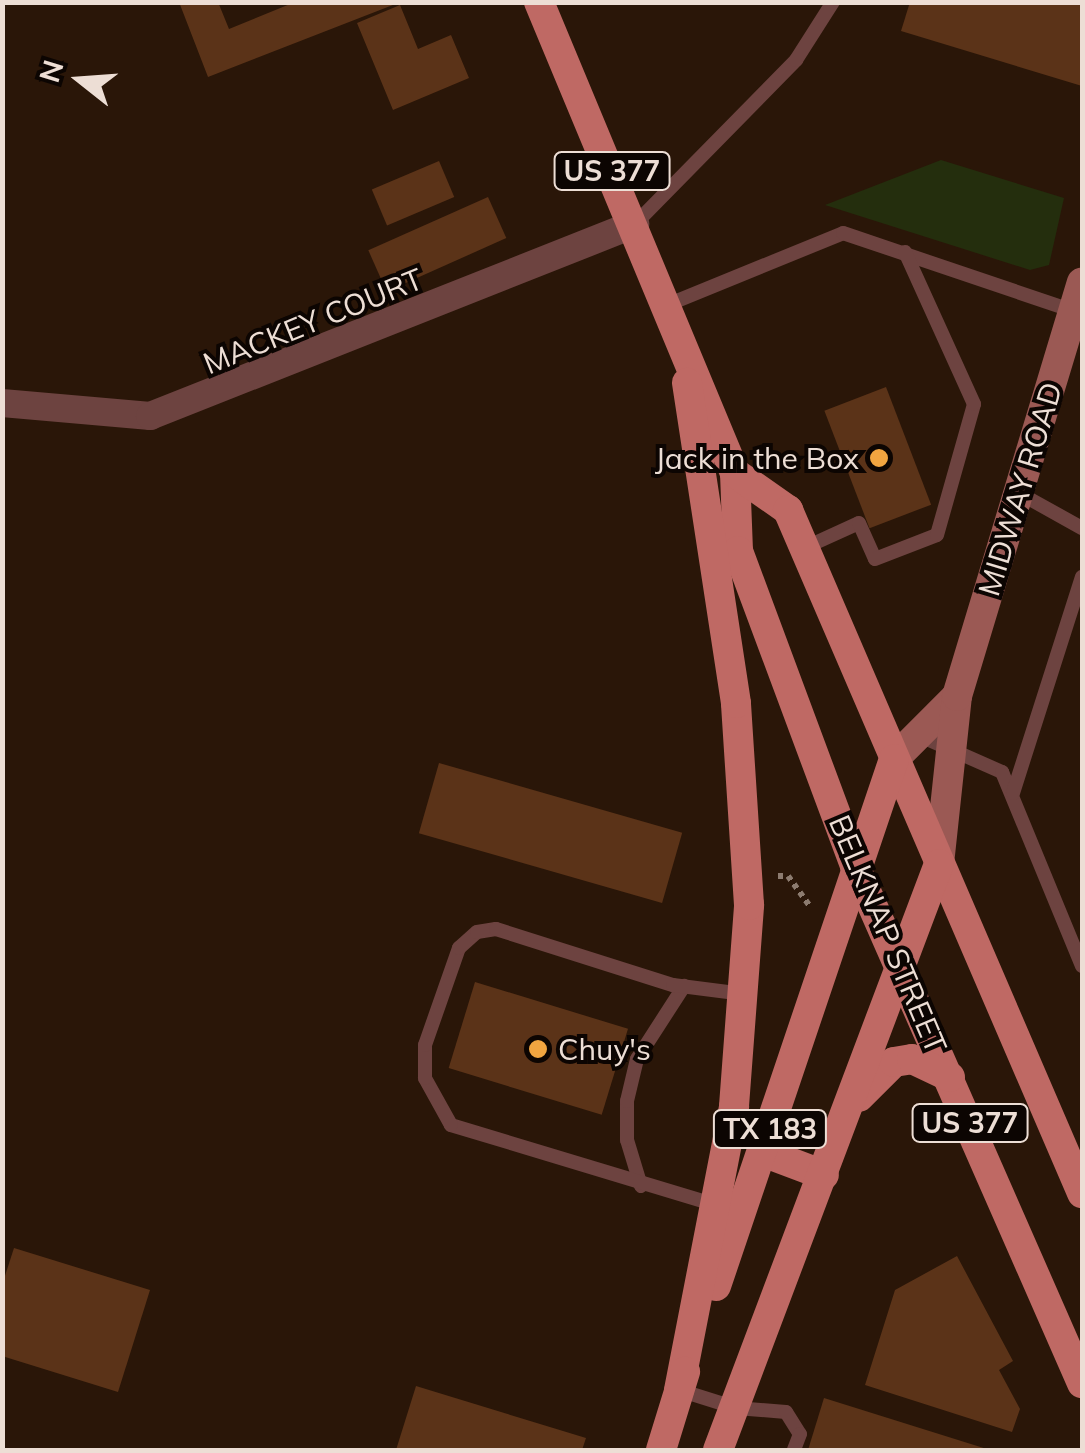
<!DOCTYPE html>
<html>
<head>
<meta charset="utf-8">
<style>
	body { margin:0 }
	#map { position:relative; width:1085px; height:1453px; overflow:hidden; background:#2a1608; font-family:Mulish,sans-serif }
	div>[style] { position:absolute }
	.green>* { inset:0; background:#242e0d }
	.building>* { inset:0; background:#5b3318; transform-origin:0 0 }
	.path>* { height:6px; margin-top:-3px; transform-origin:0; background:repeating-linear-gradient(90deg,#8c7b6f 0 5px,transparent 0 10px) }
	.lane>* { height:14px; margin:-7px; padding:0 7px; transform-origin:7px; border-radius:7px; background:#6d4340 }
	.street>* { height:28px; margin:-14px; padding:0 14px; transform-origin:14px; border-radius:14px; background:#6d4340 }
	.secondary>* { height:30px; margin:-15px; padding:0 15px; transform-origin:15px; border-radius:15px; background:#9b5954 }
	.primary>* { height:30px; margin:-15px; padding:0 15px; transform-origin:15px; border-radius:15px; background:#bf6964 }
	.dots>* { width:28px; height:28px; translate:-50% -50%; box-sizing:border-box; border:5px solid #0c0502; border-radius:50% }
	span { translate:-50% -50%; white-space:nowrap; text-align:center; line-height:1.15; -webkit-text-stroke:8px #0c0502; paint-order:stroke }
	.shield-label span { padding:2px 8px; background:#0c0502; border:2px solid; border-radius:8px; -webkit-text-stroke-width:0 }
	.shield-label { font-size:28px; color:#edded5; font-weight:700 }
	.street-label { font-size:30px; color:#edded5 }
	.poi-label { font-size:30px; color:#edded5 }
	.right { translate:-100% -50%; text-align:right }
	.left { translate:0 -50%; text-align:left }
	.frame { position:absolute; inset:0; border:5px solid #edded5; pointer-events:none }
	.north { position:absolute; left:30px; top:30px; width:100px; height:100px; -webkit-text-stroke:8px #0c0502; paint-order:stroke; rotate:287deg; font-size:28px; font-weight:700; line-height:40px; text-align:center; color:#edded5 }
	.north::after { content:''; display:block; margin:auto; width:35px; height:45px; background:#edded5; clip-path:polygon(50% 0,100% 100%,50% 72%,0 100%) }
</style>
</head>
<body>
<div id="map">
	<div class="green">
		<i style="clip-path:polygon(941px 160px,1064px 198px,1049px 265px,1030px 270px,825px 205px)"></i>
	</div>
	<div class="building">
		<i style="clip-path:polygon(179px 2px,218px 2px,229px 29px,295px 2px,398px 3px,208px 77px)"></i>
		<i style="clip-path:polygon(910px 2px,1082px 2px,1082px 86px,901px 31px)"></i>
		<i style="clip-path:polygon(400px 5px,418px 49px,451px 35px,469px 78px,393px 110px,357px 23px)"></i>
		<i style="left:439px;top:161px;width:39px;height:73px;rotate:67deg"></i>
		<i style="left:488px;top:197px;width:45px;height:131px;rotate:66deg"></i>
		<i style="left:886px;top:387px;width:126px;height:66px;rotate:69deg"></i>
		<i style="left:439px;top:763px;width:253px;height:73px;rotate:16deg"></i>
		<i style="left:475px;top:982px;width:160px;height:90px;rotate:17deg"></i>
		<i style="clip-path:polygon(14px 1248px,150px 1290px,118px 1392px,2px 1356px,2px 1285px)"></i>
		<i style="clip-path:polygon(957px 1256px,1013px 1361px,999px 1370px,1020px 1409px,1012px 1432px,865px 1385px,895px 1290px)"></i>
		<i style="clip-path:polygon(416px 1386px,586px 1438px,582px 1450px,396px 1450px)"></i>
		<i style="clip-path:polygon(824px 1398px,990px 1450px,808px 1450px)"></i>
	</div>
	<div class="path">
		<i style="left:778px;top:876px;width:10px"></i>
		<i style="left:788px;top:876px;width:37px;rotate:54deg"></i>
	</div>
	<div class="lane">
		<i style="left:635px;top:224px;width:230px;rotate:-45.5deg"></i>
		<i style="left:796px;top:60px;width:69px;rotate:-57.5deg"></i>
		<i style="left:667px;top:305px;width:190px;rotate:-22.2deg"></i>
		<i style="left:843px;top:233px;width:243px;rotate:18.7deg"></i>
		<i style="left:1019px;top:493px;width:72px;rotate:29.1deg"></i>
		<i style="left:804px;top:548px;width:60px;rotate:-24.4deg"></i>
		<i style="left:859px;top:523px;width:39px;rotate:66deg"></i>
		<i style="left:875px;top:559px;width:66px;rotate:-21.2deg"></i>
		<i style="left:937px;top:535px;width:136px;rotate:-74.2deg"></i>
		<i style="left:974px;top:404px;width:167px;rotate:-114.4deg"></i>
		<i style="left:918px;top:735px;width:92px;rotate:23.8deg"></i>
		<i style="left:1002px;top:772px;width:210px;rotate:67.6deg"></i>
		<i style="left:1013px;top:793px;width:227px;rotate:-72.3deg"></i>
		<i style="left:641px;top:1186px;width:48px;rotate:-106.9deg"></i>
		<i style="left:627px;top:1140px;width:39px;rotate:-90deg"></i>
		<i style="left:627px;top:1101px;width:43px;rotate:-76.6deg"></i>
		<i style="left:637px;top:1059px;width:87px;rotate:-57.2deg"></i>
		<i style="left:716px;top:1205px;width:277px;rotate:-163.2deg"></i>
		<i style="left:451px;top:1125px;width:54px;rotate:-119deg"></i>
		<i style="left:425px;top:1078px;width:33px;rotate:-90deg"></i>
		<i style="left:425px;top:1045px;width:103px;rotate:-70.7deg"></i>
		<i style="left:459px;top:948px;width:24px;rotate:-42deg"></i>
		<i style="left:477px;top:932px;width:19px;rotate:-9deg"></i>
		<i style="left:496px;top:929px;width:186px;rotate:17.6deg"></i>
		<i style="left:673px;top:985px;width:71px;rotate:7.3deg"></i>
		<i style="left:679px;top:1390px;width:60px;rotate:17.5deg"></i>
		<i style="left:736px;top:1408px;width:50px;rotate:4.6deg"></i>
		<i style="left:786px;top:1412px;width:26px;rotate:58deg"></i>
		<i style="left:800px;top:1434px;width:17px;rotate:111deg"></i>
	</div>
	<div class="street">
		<i style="left:2px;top:403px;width:149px;rotate:5deg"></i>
		<i style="left:150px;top:416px;width:522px;rotate:-21.6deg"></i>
	</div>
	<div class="secondary">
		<i style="left:894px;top:759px;width:89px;rotate:-45deg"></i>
		<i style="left:939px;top:864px;width:169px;rotate:-83.9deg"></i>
		<i style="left:957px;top:696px;width:432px;rotate:-73.2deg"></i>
	</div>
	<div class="primary">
		<i style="left:539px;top:2px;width:510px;rotate:67.41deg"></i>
		<i style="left:735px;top:473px;width:78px;rotate:87.8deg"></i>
		<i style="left:738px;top:551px;width:336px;rotate:69.6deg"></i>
		<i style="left:855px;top:866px;width:565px;rotate:66.3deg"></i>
		<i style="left:735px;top:473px;width:65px;rotate:34.9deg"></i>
		<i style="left:788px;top:510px;width:744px;rotate:66.71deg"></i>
		<i style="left:859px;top:1097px;width:49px;rotate:-45deg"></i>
		<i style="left:894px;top:1062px;width:18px;rotate:-9deg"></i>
		<i style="left:912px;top:1059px;width:42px;rotate:25.3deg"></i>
		<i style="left:763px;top:1152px;width:65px;rotate:20.7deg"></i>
		<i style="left:716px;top:1286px;width:556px;rotate:-71.34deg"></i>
		<i style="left:679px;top:1390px;width:289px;rotate:-79deg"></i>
		<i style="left:734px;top:1106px;width:202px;rotate:-85.7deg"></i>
		<i style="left:749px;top:905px;width:202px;rotate:-93.7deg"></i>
		<i style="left:736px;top:703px;width:324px;rotate:-98.7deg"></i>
		<i style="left:661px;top:1450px;width:82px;rotate:-72.9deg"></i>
		<i style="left:718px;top:1450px;width:626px;rotate:-69.34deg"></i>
	</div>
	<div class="dots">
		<i style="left:879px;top:458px;background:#f1a540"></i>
		<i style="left:538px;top:1049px;background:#f1a540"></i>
	</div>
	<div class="shield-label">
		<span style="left:612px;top:171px">US 377</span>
		<span style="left:970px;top:1123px">US 377</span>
		<span style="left:770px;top:1129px">TX 183</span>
	</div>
	<div class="street-label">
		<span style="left:313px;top:321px;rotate:-22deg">MACKEY COURT</span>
		<span style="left:1020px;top:489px;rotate:-73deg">MIDWAY ROAD</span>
		<span style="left:888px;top:934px;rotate:67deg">BELKNAP STREET</span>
	</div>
	<div class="poi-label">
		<span class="right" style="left:859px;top:458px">Jack in the Box</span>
		<span class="left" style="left:558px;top:1049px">Chuy's</span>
	</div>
	<div class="frame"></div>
	<div class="north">N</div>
</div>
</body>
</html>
